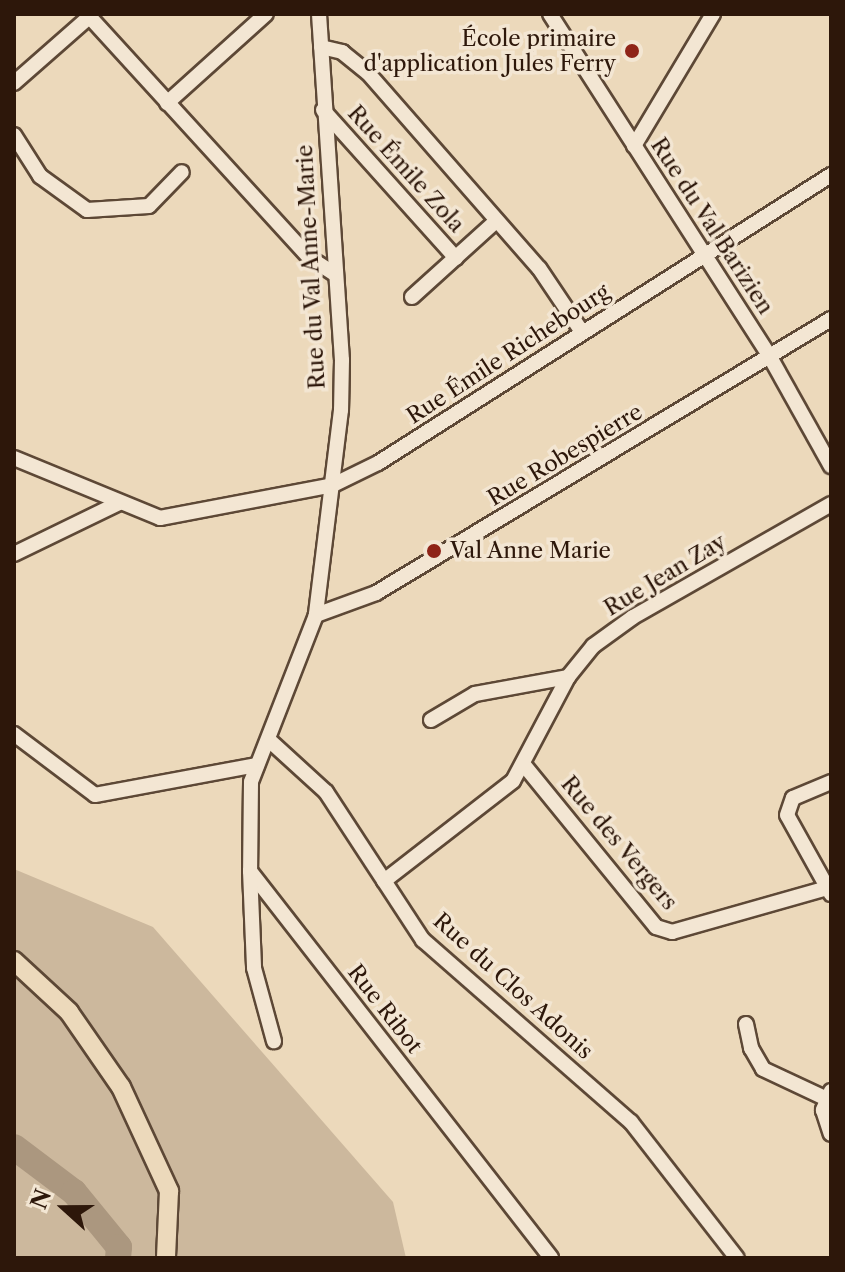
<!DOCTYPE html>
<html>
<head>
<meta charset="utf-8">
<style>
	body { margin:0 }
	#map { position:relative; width:845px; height:1272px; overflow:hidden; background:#ecd9bb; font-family:"Libre Caslon Text",serif }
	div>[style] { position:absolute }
	.green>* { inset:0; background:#ccb89d }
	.river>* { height:26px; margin:-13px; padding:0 13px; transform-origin:13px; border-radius:13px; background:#ab977f }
	.roads { filter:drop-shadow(2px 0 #5d4836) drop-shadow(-2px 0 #5d4836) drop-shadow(0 2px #5d4836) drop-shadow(0 -2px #5d4836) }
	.minor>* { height:14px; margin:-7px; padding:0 7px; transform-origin:7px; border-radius:7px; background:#f3e6d3 }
	.major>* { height:18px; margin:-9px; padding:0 9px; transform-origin:9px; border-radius:9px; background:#ecd9bb }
	.dots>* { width:22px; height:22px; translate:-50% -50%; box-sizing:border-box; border:4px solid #f3e6d3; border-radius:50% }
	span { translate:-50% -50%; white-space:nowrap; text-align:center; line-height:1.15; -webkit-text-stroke:7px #f3e6d3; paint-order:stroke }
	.poi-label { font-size:22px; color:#2d170a }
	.right { translate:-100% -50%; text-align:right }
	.left { translate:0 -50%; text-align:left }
	.street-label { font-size:22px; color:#2d170a }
	.frame { position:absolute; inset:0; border:16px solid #2d170a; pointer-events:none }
	.north { position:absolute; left:24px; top:1168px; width:80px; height:80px; -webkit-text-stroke:6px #f3e6d3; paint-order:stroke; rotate:291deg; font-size:22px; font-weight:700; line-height:32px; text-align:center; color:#2d170a }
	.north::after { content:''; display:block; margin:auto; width:28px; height:36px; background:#2d170a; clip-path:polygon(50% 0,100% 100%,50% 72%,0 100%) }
</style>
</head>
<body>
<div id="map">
	<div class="green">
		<i style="clip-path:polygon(14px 869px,153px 927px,393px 1202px,406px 1258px,14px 1258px)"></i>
	</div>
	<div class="river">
		<i style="left:14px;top:1147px;width:75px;rotate:36.9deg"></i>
		<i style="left:74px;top:1192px;width:71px;rotate:50.7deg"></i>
		<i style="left:119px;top:1247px;width:11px;rotate:95deg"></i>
	</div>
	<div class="roads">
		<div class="minor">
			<i style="left:87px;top:14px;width:331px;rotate:47.6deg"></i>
			<i style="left:310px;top:258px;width:30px;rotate:33deg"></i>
			<i style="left:319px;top:14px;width:347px;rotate:86.2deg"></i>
			<i style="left:342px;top:360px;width:50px;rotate:91.1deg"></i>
			<i style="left:341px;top:410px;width:207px;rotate:97deg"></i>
			<i style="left:316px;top:615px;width:179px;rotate:111.3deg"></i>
			<i style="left:251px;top:782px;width:89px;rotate:90.6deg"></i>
			<i style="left:250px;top:871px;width:490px;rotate:52.1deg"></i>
			<i style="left:550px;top:14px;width:407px;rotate:57.3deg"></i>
			<i style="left:770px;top:357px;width:125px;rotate:60.8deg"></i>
			<i style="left:321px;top:47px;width:22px;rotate:13deg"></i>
			<i style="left:342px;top:52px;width:33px;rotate:39deg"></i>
			<i style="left:368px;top:73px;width:259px;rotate:48.8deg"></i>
			<i style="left:539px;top:268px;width:77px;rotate:56.1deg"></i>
			<i style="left:14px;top:83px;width:100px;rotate:-41.3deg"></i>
			<i style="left:167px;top:103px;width:133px;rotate:-42deg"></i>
			<i style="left:323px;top:110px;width:199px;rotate:48.1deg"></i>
			<i style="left:14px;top:135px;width:49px;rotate:57.6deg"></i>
			<i style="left:40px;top:176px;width:58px;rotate:35.9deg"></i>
			<i style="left:87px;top:210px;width:62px;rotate:-3.7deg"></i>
			<i style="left:149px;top:206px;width:47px;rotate:-45.9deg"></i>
			<i style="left:634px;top:146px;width:154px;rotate:-59.1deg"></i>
			<i style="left:412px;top:297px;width:112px;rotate:-42.1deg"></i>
			<i style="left:14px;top:458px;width:158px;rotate:22.3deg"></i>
			<i style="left:160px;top:518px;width:176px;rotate:-10.8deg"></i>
			<i style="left:333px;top:485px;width:50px;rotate:-26.1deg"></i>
			<i style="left:378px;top:463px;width:537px;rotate:-32.45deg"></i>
			<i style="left:14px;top:554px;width:117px;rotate:-25.9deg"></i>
			<i style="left:316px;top:615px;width:64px;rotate:-20.1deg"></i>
			<i style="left:376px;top:593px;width:531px;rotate:-31.06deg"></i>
			<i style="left:431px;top:720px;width:51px;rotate:-30.6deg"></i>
			<i style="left:475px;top:694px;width:95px;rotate:-10.4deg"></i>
			<i style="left:14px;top:734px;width:101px;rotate:37deg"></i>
			<i style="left:95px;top:795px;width:165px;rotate:-10.5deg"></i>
			<i style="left:269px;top:740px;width:77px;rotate:42.4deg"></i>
			<i style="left:326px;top:792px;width:177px;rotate:56.8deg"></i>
			<i style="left:423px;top:940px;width:276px;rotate:41.2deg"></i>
			<i style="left:631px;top:1122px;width:172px;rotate:52.1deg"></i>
			<i style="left:524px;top:765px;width:209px;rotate:50.8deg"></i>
			<i style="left:656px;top:927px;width:17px;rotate:17deg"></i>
			<i style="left:672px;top:932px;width:165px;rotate:-15.8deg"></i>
			<i style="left:250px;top:871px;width:97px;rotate:87.6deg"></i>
			<i style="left:254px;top:968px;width:76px;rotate:74.7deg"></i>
			<i style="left:384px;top:881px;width:163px;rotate:-37.8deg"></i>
			<i style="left:513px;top:781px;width:118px;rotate:-62.1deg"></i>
			<i style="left:568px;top:677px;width:40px;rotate:-51deg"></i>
			<i style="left:593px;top:646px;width:49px;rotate:-35.9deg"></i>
			<i style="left:633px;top:617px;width:228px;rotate:-29.7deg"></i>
			<i style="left:831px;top:894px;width:90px;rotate:-119.1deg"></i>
			<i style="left:787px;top:815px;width:18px;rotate:-71deg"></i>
			<i style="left:793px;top:798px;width:41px;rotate:-22.8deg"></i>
			<i style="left:746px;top:1024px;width:25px;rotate:78deg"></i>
			<i style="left:751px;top:1048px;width:24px;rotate:60deg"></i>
			<i style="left:763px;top:1069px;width:68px;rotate:25.1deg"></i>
			<i style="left:831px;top:1091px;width:21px;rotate:113deg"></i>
			<i style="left:823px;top:1110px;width:25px;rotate:72deg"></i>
		</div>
		<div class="major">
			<i style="left:14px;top:961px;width:75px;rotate:42.8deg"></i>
			<i style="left:69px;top:1012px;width:91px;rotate:55.3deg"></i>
			<i style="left:121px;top:1087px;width:115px;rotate:65.2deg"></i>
			<i style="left:169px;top:1191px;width:67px;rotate:92.6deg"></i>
		</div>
	</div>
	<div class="dots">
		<i style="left:632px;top:51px;background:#8f2418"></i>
		<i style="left:434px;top:551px;background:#8f2418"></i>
	</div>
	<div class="poi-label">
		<span class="right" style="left:616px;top:51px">École primaire<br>d'application Jules Ferry</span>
		<span class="left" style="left:450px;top:551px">Val Anne Marie</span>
	</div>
	<div class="street-label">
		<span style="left:406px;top:169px;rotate:48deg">Rue Émile Zola</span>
		<span style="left:712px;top:226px;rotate:57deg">Rue du Val Barizien</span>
		<span style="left:311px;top:267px;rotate:-93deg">Rue du Val Anne-Marie</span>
		<span style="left:508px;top:354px;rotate:-33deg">Rue Émile Richebourg</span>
		<span style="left:565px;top:455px;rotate:-31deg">Rue Robespierre</span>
		<span style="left:665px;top:575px;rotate:-31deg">Rue Jean Zay</span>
		<span style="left:619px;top:843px;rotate:50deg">Rue des Vergers</span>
		<span style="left:513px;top:986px;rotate:42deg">Rue du Clos Adonis</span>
		<span style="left:385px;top:1009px;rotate:52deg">Rue Ribot</span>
	</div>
	<div class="frame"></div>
	<div class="north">N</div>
</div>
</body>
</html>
